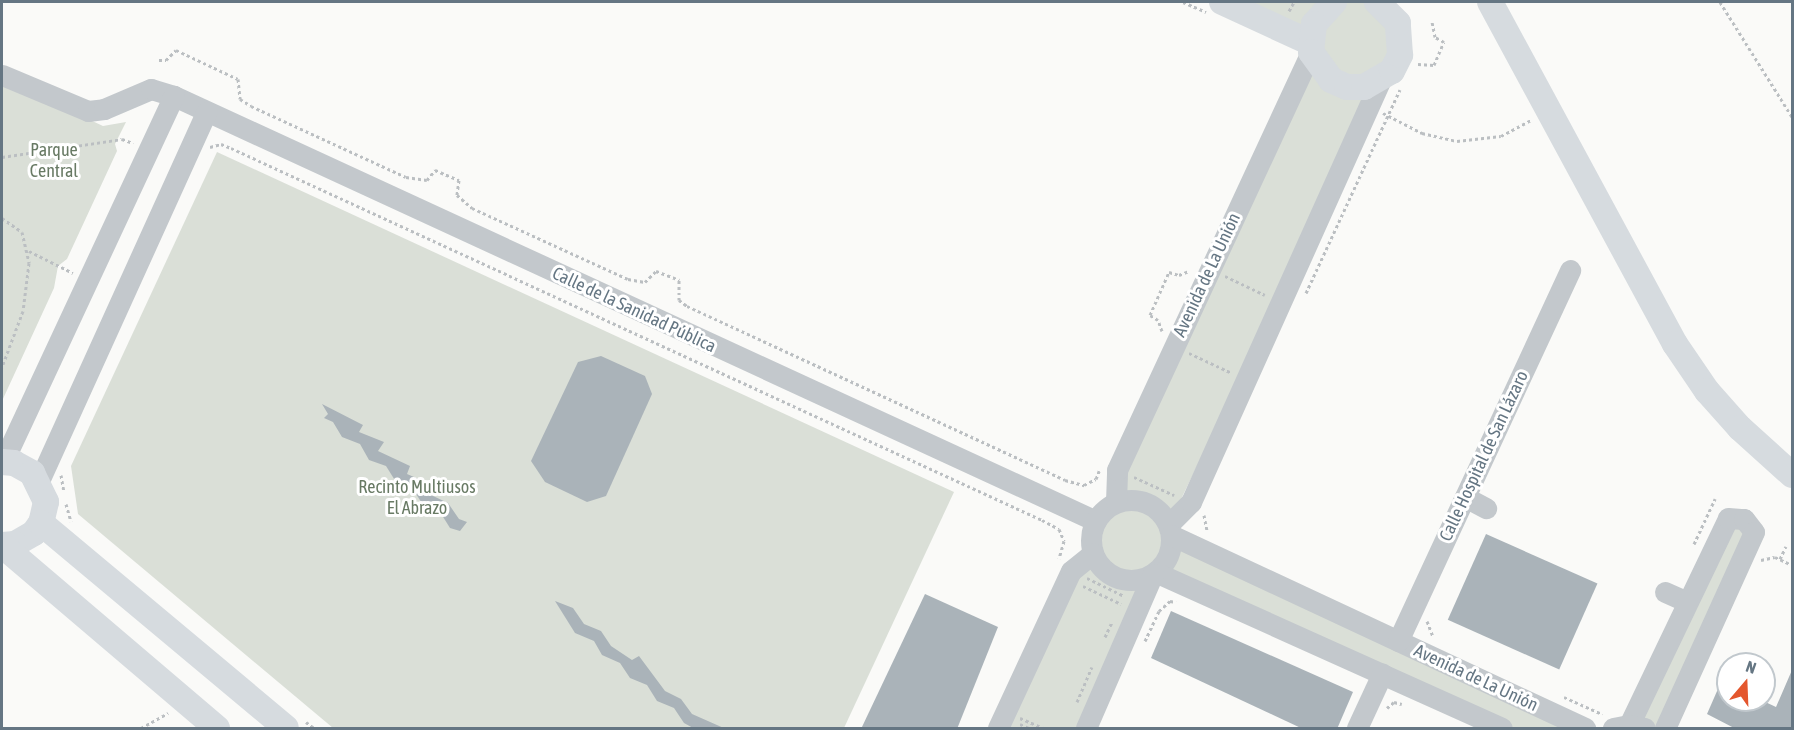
<!DOCTYPE html>
<html>
<head>
<meta charset="utf-8">
<style>
	body { margin:0 }
	#map { position:relative; width:1794px; height:730px; overflow:hidden; background:#fafaf8; font-family:"Asap Condensed",sans-serif }
	div>[style] { position:absolute }
	.green>* { inset:0; background:#dadfd7 }
	.building>* { inset:0; background:#aab3b9; transform-origin:0 0 }
	.path>* { height:3px; margin-top:-1.5px; transform-origin:0; background:repeating-linear-gradient(90deg,#bbbfc2 0 3px,transparent 0 6px) }
	.minor>* { height:21px; margin:-10.5px; padding:0 10.5px; transform-origin:10.5px; border-radius:10.5px; background:#c3c8cc }
	.minor>.ring { margin:-10.5px; padding:0; box-sizing:content-box; background:none; border:21px solid #c3c8cc; border-radius:50% }
	.major>* { height:26px; margin:-13px; padding:0 13px; transform-origin:13px; border-radius:13px; background:#d6dbdf }
	span { translate:-50% -50%; white-space:nowrap; text-align:center; line-height:1.15; -webkit-text-stroke:6px #fff; paint-order:stroke }
	.park-label { font-size:18px; color:#687a64 }
	.street-label { font-size:18px; color:#657683 }
	.frame { position:absolute; inset:0; border:3px solid #657683; pointer-events:none }
	.north { position:absolute; left:1716px; top:652px; width:60px; height:60px; box-sizing:border-box; background:#fff; border:2px solid #c1c8cd; border-radius:50%; rotate:19deg; font-size:16px; font-weight:700; line-height:24px; text-align:center; color:#657683 }
	.north::after { content:''; display:block; margin:auto; width:21px; height:27px; background:#e4572e; clip-path:polygon(50% 0,100% 100%,50% 72%,0 100%) }
</style>
</head>
<body>
<div id="map">
	<div class="green">
		<i style="clip-path:polygon(1222px 2px,1377px 2px,1398px 23px,1370px 109px,1169px 524px,1585px 728px,1502px 728px,1153px 574px,1086px 728px,998px 728px,1071px 571px,1093px 553px,1091px 539px,1098px 516px,1116px 502px,1117px 470px,1311px 53px)"></i>
		<i style="clip-path:polygon(2px 79px,103px 126px,126px 122px,115px 144px,117px 151px,67px 259px,58px 266px,54px 288px,2px 401px)"></i>
		<i style="clip-path:polygon(217px 152px,954px 492px,844px 728px,333px 728px,78px 514px,71px 466px)"></i>
		<i style="clip-path:polygon(1750px 523px,1665px 728px,1619px 726px,1723px 528px)"></i>
	</div>
	<div class="building">
		<i style="clip-path:polygon(601px 356px,645px 376px,652px 394px,606px 496px,587px 502px,545px 482px,531px 461px,578px 362px)"></i>
		<i style="clip-path:polygon(322px 404px,363px 425px,359px 432px,384px 442px,378px 451px,410px 466px,407px 474px,421px 480px,431px 495px,448px 503px,459px 519px,467px 522px,460px 531px,450px 528px,440px 512px,423px 505px,413px 489px,396px 482px,386px 466px,369px 460px,360px 444px,342px 437px,333px 422px,324px 418px,328px 414px)"></i>
		<i style="left:1486px;top:534px;width:122px;height:94px;rotate:24deg"></i>
		<i style="clip-path:polygon(925px 594px,998px 627px,957px 729px,861px 729px)"></i>
		<i style="clip-path:polygon(555px 601px,573px 608px,584px 624px,601px 631px,611px 646px,632px 660px,639px 656px,665px 691px,681px 699px,692px 714px,726px 729px,695px 729px,684px 723px,674px 708px,657px 701px,647px 685px,630px 678px,620px 663px,602px 655px,594px 641px,575px 633px)"></i>
		<i style="clip-path:polygon(1171px 611px,1353px 692px,1337px 729px,1303px 729px,1151px 658px)"></i>
		<i style="clip-path:polygon(1728px 666px,1728px 700px,1761px 700px,1776px 707px,1792px 670px,1792px 729px,1736px 729px,1707px 714px)"></i>
	</div>
	<div class="path">
		<i style="left:1183px;top:2px;width:25px;rotate:23deg"></i>
		<i style="left:1720px;top:2px;width:136px;rotate:57.9deg"></i>
		<i style="left:1289px;top:11px;width:10px;rotate:-61deg"></i>
		<i style="left:159px;top:60px;width:7px"></i>
		<i style="left:166px;top:60px;width:14px;rotate:-45deg"></i>
		<i style="left:176px;top:50px;width:68px;rotate:25.1deg"></i>
		<i style="left:238px;top:79px;width:20px;rotate:84deg"></i>
		<i style="left:240px;top:99px;width:13px;rotate:32deg"></i>
		<i style="left:251px;top:106px;width:170px;rotate:24.6deg"></i>
		<i style="left:406px;top:177px;width:21px;rotate:8deg"></i>
		<i style="left:427px;top:180px;width:13px;rotate:-51deg"></i>
		<i style="left:435px;top:170px;width:26px;rotate:23deg"></i>
		<i style="left:459px;top:180px;width:15px;rotate:98deg"></i>
		<i style="left:457px;top:195px;width:20px;rotate:41deg"></i>
		<i style="left:472px;top:208px;width:171px;rotate:24.5deg"></i>
		<i style="left:628px;top:279px;width:17px;rotate:10deg"></i>
		<i style="left:645px;top:282px;width:16px;rotate:-45deg"></i>
		<i style="left:656px;top:271px;width:25px;rotate:21deg"></i>
		<i style="left:679px;top:280px;width:20px;rotate:90deg"></i>
		<i style="left:679px;top:300px;width:10px;rotate:37deg"></i>
		<i style="left:687px;top:306px;width:416px;rotate:24.7deg"></i>
		<i style="left:1065px;top:480px;width:20px;rotate:15deg"></i>
		<i style="left:1084px;top:485px;width:13px;rotate:-27deg"></i>
		<i style="left:1096px;top:479px;width:9px;rotate:-69deg"></i>
		<i style="left:1418px;top:64px;width:16px;rotate:4deg"></i>
		<i style="left:1434px;top:65px;width:25px;rotate:-67deg"></i>
		<i style="left:1444px;top:42px;width:10px;rotate:-151deg"></i>
		<i style="left:1435px;top:37px;width:15px;rotate:-101deg"></i>
		<i style="left:1383px;top:113px;width:44px;rotate:27.1deg"></i>
		<i style="left:1422px;top:133px;width:36px;rotate:13deg"></i>
		<i style="left:1457px;top:141px;width:44px;rotate:-6.5deg"></i>
		<i style="left:1501px;top:136px;width:34px;rotate:-28deg"></i>
		<i style="left:210px;top:147px;width:11px;rotate:-15deg"></i>
		<i style="left:221px;top:144px;width:11px;rotate:22deg"></i>
		<i style="left:231px;top:148px;width:892px;rotate:24.64deg"></i>
		<i style="left:1042px;top:520px;width:19px;rotate:28deg"></i>
		<i style="left:1059px;top:529px;width:13px;rotate:67deg"></i>
		<i style="left:1064px;top:541px;width:18px;rotate:106deg"></i>
		<i style="left:2px;top:157px;width:121px;rotate:-8.5deg"></i>
		<i style="left:122px;top:139px;width:12px;rotate:20deg"></i>
		<i style="left:2px;top:218px;width:24px;rotate:35deg"></i>
		<i style="left:22px;top:232px;width:32px;rotate:77deg"></i>
		<i style="left:29px;top:263px;width:48px;rotate:97.1deg"></i>
		<i style="left:23px;top:311px;width:60px;rotate:110.6deg"></i>
		<i style="left:29px;top:251px;width:49px;rotate:26.6deg"></i>
		<i style="left:1225px;top:276px;width:44px;rotate:25.4deg"></i>
		<i style="left:1306px;top:293px;width:224px;rotate:-65.2deg"></i>
		<i style="left:1162px;top:331px;width:12px;rotate:-110deg"></i>
		<i style="left:1158px;top:320px;width:9px;rotate:-148deg"></i>
		<i style="left:1150px;top:315px;width:47px;rotate:-66.2deg"></i>
		<i style="left:1169px;top:272px;width:10px;rotate:17deg"></i>
		<i style="left:1179px;top:275px;width:11px;rotate:-22deg"></i>
		<i style="left:1189px;top:353px;width:47px;rotate:24.9deg"></i>
		<i style="left:61px;top:475px;width:17px;rotate:80deg"></i>
		<i style="left:1134px;top:477px;width:44px;rotate:24.2deg"></i>
		<i style="left:66px;top:504px;width:18px;rotate:74deg"></i>
		<i style="left:1204px;top:515px;width:16px;rotate:79deg"></i>
		<i style="left:1694px;top:544px;width:50px;rotate:-65deg"></i>
		<i style="left:1780px;top:559px;width:14px;rotate:-65deg"></i>
		<i style="left:1761px;top:560px;width:14px;rotate:-12deg"></i>
		<i style="left:1775px;top:557px;width:19px;rotate:25deg"></i>
		<i style="left:1087px;top:578px;width:41px;rotate:25.9deg"></i>
		<i style="left:1083px;top:586px;width:42px;rotate:25.3deg"></i>
		<i style="left:1427px;top:621px;width:17px;rotate:69deg"></i>
		<i style="left:1105px;top:637px;width:17px;rotate:-65deg"></i>
		<i style="left:1145px;top:641px;width:33px;rotate:-65deg"></i>
		<i style="left:1159px;top:611px;width:15px;rotate:-42deg"></i>
		<i style="left:1170px;top:601px;width:6px;rotate:9deg"></i>
		<i style="left:1564px;top:697px;width:42px;rotate:24.1deg"></i>
		<i style="left:1077px;top:702px;width:38px;rotate:-67deg"></i>
		<i style="left:1387px;top:708px;width:9px;rotate:-41deg"></i>
		<i style="left:1394px;top:702px;width:8px;rotate:14deg"></i>
		<i style="left:1020px;top:718px;width:25px;rotate:23deg"></i>
		<i style="left:306px;top:722px;width:10px;rotate:37deg"></i>
		<i style="left:1020px;top:724px;width:10px;rotate:24deg"></i>
		<i style="left:141px;top:728px;width:31px;rotate:-29deg"></i>
	</div>
	<div class="minor">
		<i style="left:2px;top:75px;width:93px;rotate:22.7deg"></i>
		<i style="left:88px;top:111px;width:16px;rotate:-7deg"></i>
		<i style="left:104px;top:109px;width:51px;rotate:-23.1deg"></i>
		<i style="left:151px;top:89px;width:24px;rotate:17deg"></i>
		<i style="left:174px;top:96px;width:1015px;rotate:24.75deg"></i>
		<i style="left:3px;top:462px;width:404px;rotate:-65deg"></i>
		<i style="left:39px;top:481px;width:405px;rotate:-65.6deg"></i>
		<i style="left:1465px;top:497px;width:24px;rotate:28deg"></i>
		<i class="ring" style="left:1091px;top:500px;width:59px;height:59px"></i>
		<i style="left:1116px;top:502px;width:32px;rotate:-88deg"></i>
		<i style="left:1117px;top:470px;width:461px;rotate:-65.1deg"></i>
		<i style="left:1169px;top:524px;width:31px;rotate:-45deg"></i>
		<i style="left:1191px;top:502px;width:461px;rotate:-65.8deg"></i>
		<i style="left:1171px;top:535px;width:457px;rotate:25deg"></i>
		<i style="left:1155px;top:572px;width:380px;rotate:24.2deg"></i>
		<i style="left:1665px;top:592px;width:24px;rotate:24deg"></i>
		<i style="left:1398px;top:641px;width:409px;rotate:-65.1deg"></i>
		<i style="left:1629px;top:725px;width:229px;rotate:-64.4deg"></i>
		<i style="left:1728px;top:518px;width:16px;rotate:4deg"></i>
		<i style="left:1744px;top:519px;width:16px;rotate:52deg"></i>
		<i style="left:1754px;top:532px;width:215px;rotate:114.4deg"></i>
		<i style="left:998px;top:728px;width:173px;rotate:-65.1deg"></i>
		<i style="left:1071px;top:571px;width:28px;rotate:-39deg"></i>
		<i style="left:1086px;top:728px;width:168px;rotate:-66.5deg"></i>
		<i style="left:1357px;top:728px;width:60px;rotate:-65.2deg"></i>
		<i style="left:1613px;top:728px;width:16px;rotate:-11deg"></i>
		<i style="left:1629px;top:725px;width:16px;rotate:11deg"></i>
	</div>
	<div class="major">
		<i style="left:1222px;top:2px;width:98px;rotate:24.7deg"></i>
		<i style="left:1334px;top:2px;width:30px;rotate:132deg"></i>
		<i style="left:1314px;top:24px;width:28px;rotate:96deg"></i>
		<i style="left:1311px;top:52px;width:34px;rotate:54deg"></i>
		<i style="left:1331px;top:80px;width:17px;rotate:24deg"></i>
		<i style="left:1347px;top:87px;width:17px"></i>
		<i style="left:1364px;top:87px;width:32px;rotate:-30deg"></i>
		<i style="left:1392px;top:71px;width:18px;rotate:-63deg"></i>
		<i style="left:1400px;top:55px;width:32px;rotate:-94deg"></i>
		<i style="left:1398px;top:23px;width:30px;rotate:-135deg"></i>
		<i style="left:1490px;top:2px;width:389px;rotate:61.6deg"></i>
		<i style="left:1675px;top:344px;width:57px;rotate:55.8deg"></i>
		<i style="left:1707px;top:391px;width:50px;rotate:48.3deg"></i>
		<i style="left:1740px;top:428px;width:70px;rotate:42.1deg"></i>
		<i style="left:2px;top:462px;width:12px;rotate:5deg"></i>
		<i style="left:14px;top:463px;width:21px;rotate:29deg"></i>
		<i style="left:32px;top:473px;width:32px;rotate:64deg"></i>
		<i style="left:46px;top:502px;width:22px;rotate:103deg"></i>
		<i style="left:41px;top:523px;width:12px;rotate:125deg"></i>
		<i style="left:34px;top:533px;width:22px;rotate:150deg"></i>
		<i style="left:15px;top:544px;width:13px;rotate:176deg"></i>
		<i style="left:41px;top:523px;width:319px;rotate:39.9deg"></i>
		<i style="left:3px;top:546px;width:281px;rotate:40.4deg"></i>
	</div>
	<div class="park-label">
		<span style="left:54px;top:161px">Parque<br>Central</span>
		<span style="left:417px;top:498px">Recinto Multiusos<br>El Abrazo</span>
	</div>
	<div class="street-label">
		<span style="left:1207px;top:275px;rotate:-65deg">Avenida de La Unión</span>
		<span style="left:634px;top:310px;rotate:25deg">Calle de la Sanidad Pública</span>
		<span style="left:1484px;top:456px;rotate:-65deg">Calle Hospital de San Lázaro</span>
		<span style="left:1476px;top:678px;rotate:25deg">Avenida de La Unión</span>
	</div>
	<div class="frame"></div>
	<div class="north">N</div>
</div>
</body>
</html>
